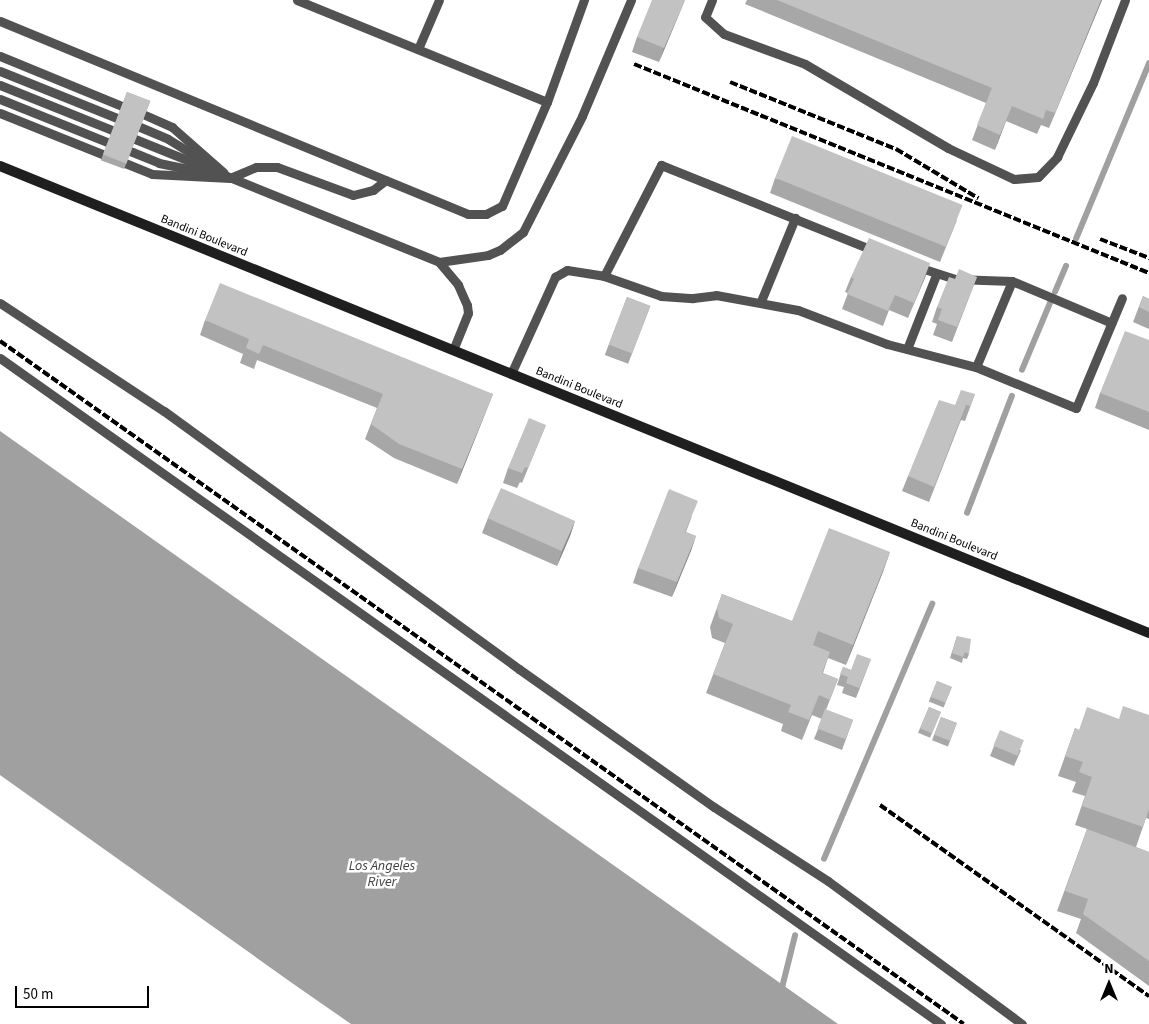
<!DOCTYPE html>
<html>
<head>
<meta charset="utf-8">
<style>
	body { margin:0 }
	#map { position:relative; width:1149px; height:1024px; overflow:hidden; background:#fff; font-family:"Source Sans 3",sans-serif }
	div>[style] { position:absolute }
	.water>* { inset:0; background:#a0a0a0 }
	.stream>* { height:5.5px; margin:-2.75px; padding:0 2.75px; transform-origin:2.75px; border-radius:2.75px; background:#a0a0a0 }
	.lane>* { height:9px; margin:-4.5px; padding:0 4.5px; transform-origin:4.5px; border-radius:4.5px; background:#525252 }
	.secondary>* { height:10px; margin:-5px; padding:0 5px; transform-origin:5px; border-radius:5px; background:#1f1f1f }
	.rail>* { height:4px; margin-top:-2px; transform-origin:0; background:repeating-linear-gradient(90deg,#000 0 8px,transparent 0 10.5px) }
	.wall>* { inset:0; background:#a7a7a7; transform-origin:0 0 }
	.shaded-wall>* { inset:0; background:#888 }
	.building>* { inset:0; background:#c2c2c2; transform-origin:0 0 }
	span { translate:-50% -50%; white-space:nowrap; text-align:center; line-height:1.15; -webkit-text-stroke:5px #fff; paint-order:stroke }
	.street-label { font-size:12px; color:#000 }
	.water-label { font-size:14px; color:#414141; font-style:italic }
	.north { position:absolute; left:1084px; top:959px; width:50px; height:50px; -webkit-text-stroke:4px #fff; paint-order:stroke; rotate:0deg; font-size:14px; font-weight:700; line-height:20px; text-align:center; color:#000 }
	.north::after { content:''; display:block; margin:auto; width:18px; height:22px; background:#000; clip-path:polygon(50% 0,100% 100%,50% 72%,0 100%) }
	.scale { position:absolute; left:15px; top:986px; width:134px; height:22px; box-sizing:border-box; border:2px solid #000; border-top:0; padding-left:6px; font-size:15px; line-height:18px; white-space:nowrap; color:#000; -webkit-text-stroke:4px #fff; paint-order:stroke }
</style>
</head>
<body>
<div id="map">
	<div class="water">
		<i style="clip-path:polygon(0 431px,838px 1024px,351px 1024px,292px 983px,0 775px)"></i>
	</div>
	<div class="stream">
		<i style="left:1076px;top:239px;width:190px;rotate:-67.4deg"></i>
		<i style="left:1055px;top:292px;width:28px;rotate:-67deg"></i>
		<i style="left:1022px;top:370px;width:73px;rotate:-67.3deg"></i>
		<i style="left:967px;top:513px;width:125px;rotate:-69deg"></i>
		<i style="left:824px;top:859px;width:277px;rotate:-67deg"></i>
		<i style="left:781px;top:992px;width:58px;rotate:-76deg"></i>
	</div>
	<div class="lane">
		<i style="left:297px;top:0;width:270px;rotate:22.2deg"></i>
		<i style="left:712px;top:0;width:18px;rotate:112deg"></i>
		<i style="left:705px;top:17px;width:25px;rotate:42deg"></i>
		<i style="left:724px;top:34px;width:86px;rotate:20.3deg"></i>
		<i style="left:805px;top:64px;width:166px;rotate:30.4deg"></i>
		<i style="left:948px;top:148px;width:73px;rotate:25.2deg"></i>
		<i style="left:1014px;top:179px;width:24px;rotate:-5deg"></i>
		<i style="left:1038px;top:177px;width:28px;rotate:-46deg"></i>
		<i style="left:1057px;top:157px;width:82px;rotate:-64.1deg"></i>
		<i style="left:1093px;top:83px;width:89px;rotate:-68.9deg"></i>
		<i style="left:0;top:21px;width:506px;rotate:22.41deg"></i>
		<i style="left:468px;top:214px;width:18px"></i>
		<i style="left:486px;top:214px;width:18px;rotate:-27deg"></i>
		<i style="left:502px;top:206px;width:113px;rotate:-66.6deg"></i>
		<i style="left:547px;top:102px;width:109px;rotate:-70.1deg"></i>
		<i style="left:418px;top:49px;width:53px;rotate:-66.8deg"></i>
		<i style="left:0;top:56px;width:132px;rotate:22.3deg"></i>
		<i style="left:0;top:71px;width:126px;rotate:21.9deg"></i>
		<i style="left:0;top:85px;width:121px;rotate:21.9deg"></i>
		<i style="left:0;top:99px;width:115px;rotate:21.9deg"></i>
		<i style="left:0;top:113px;width:110px;rotate:21.9deg"></i>
		<i style="left:145px;top:115px;width:30px;rotate:24deg"></i>
		<i style="left:172px;top:127px;width:69px;rotate:41.5deg"></i>
		<i style="left:140px;top:127px;width:30px;rotate:23deg"></i>
		<i style="left:168px;top:139px;width:46px;rotate:31.6deg"></i>
		<i style="left:135px;top:139px;width:328px;rotate:22deg"></i>
		<i style="left:439px;top:262px;width:30px;rotate:50deg"></i>
		<i style="left:458px;top:285px;width:22px;rotate:66deg"></i>
		<i style="left:467px;top:305px;width:8px;rotate:83deg"></i>
		<i style="left:468px;top:313px;width:40px;rotate:112deg"></i>
		<i style="left:130px;top:151px;width:31px;rotate:22deg"></i>
		<i style="left:159px;top:163px;width:45px;rotate:11.6deg"></i>
		<i style="left:125px;top:163px;width:29px;rotate:22deg"></i>
		<i style="left:152px;top:174px;width:78px;rotate:2.9deg"></i>
		<i style="left:230px;top:178px;width:28px;rotate:-23deg"></i>
		<i style="left:256px;top:167px;width:21px"></i>
		<i style="left:277px;top:167px;width:81px;rotate:20.2deg"></i>
		<i style="left:353px;top:195px;width:21px;rotate:-14deg"></i>
		<i style="left:373px;top:190px;width:16px;rotate:-38deg"></i>
		<i style="left:439px;top:262px;width:49px;rotate:-8.1deg"></i>
		<i style="left:488px;top:255px;width:13px;rotate:-23deg"></i>
		<i style="left:500px;top:250px;width:29px;rotate:-38deg"></i>
		<i style="left:523px;top:232px;width:130px;rotate:-63deg"></i>
		<i style="left:582px;top:116px;width:126px;rotate:-67.1deg"></i>
		<i style="left:918px;top:267px;width:39px;rotate:18deg"></i>
		<i style="left:955px;top:279px;width:57px;rotate:2deg"></i>
		<i style="left:1012px;top:281px;width:108px;rotate:22.8deg"></i>
		<i style="left:604px;top:276px;width:125px;rotate:-62.8deg"></i>
		<i style="left:661px;top:165px;width:231px;rotate:21.9deg"></i>
		<i style="left:761px;top:301px;width:90px;rotate:-67.7deg"></i>
		<i style="left:0;top:303px;width:196px;rotate:33.4deg"></i>
		<i style="left:164px;top:411px;width:439px;rotate:36deg"></i>
		<i style="left:519px;top:669px;width:239px;rotate:35.3deg"></i>
		<i style="left:714px;top:807px;width:136px;rotate:33deg"></i>
		<i style="left:828px;top:881px;width:241px;rotate:36.4deg"></i>
		<i style="left:907px;top:349px;width:79px;rotate:-68.6deg"></i>
		<i style="left:0;top:358px;width:1153px;rotate:35.29deg"></i>
		<i style="left:976px;top:367px;width:93px;rotate:-67.3deg"></i>
		<i style="left:511px;top:374px;width:107px;rotate:-65.6deg"></i>
		<i style="left:555px;top:277px;width:14px;rotate:-30deg"></i>
		<i style="left:567px;top:270px;width:37px;rotate:9deg"></i>
		<i style="left:604px;top:276px;width:60px;rotate:19.3deg"></i>
		<i style="left:661px;top:296px;width:32px;rotate:4deg"></i>
		<i style="left:693px;top:298px;width:23px;rotate:-7deg"></i>
		<i style="left:716px;top:295px;width:83px;rotate:10.4deg"></i>
		<i style="left:798px;top:310px;width:95px;rotate:20.9deg"></i>
		<i style="left:887px;top:344px;width:92px;rotate:14.5deg"></i>
		<i style="left:976px;top:367px;width:108px;rotate:22.3deg"></i>
		<i style="left:1076px;top:408px;width:119px;rotate:-67.3deg"></i>
	</div>
	<div class="secondary">
		<i style="left:0;top:166px;width:1240px;rotate:22.12deg"></i>
	</div>
	<div class="rail">
		<i style="left:634px;top:64px;width:556px;rotate:22.09deg"></i>
		<i style="left:730px;top:82px;width:179px;rotate:22deg"></i>
		<i style="left:896px;top:149px;width:96px;rotate:30.9deg"></i>
		<i style="left:1100px;top:239px;width:53px;rotate:21.2deg"></i>
		<i style="left:0;top:341px;width:1181px;rotate:35.32deg"></i>
		<i style="left:880px;top:805px;width:330px;rotate:35.4deg"></i>
	</div>
	<div class="wall">
		<i style="clip-path:polygon(685px 0,659px 62px,632px 52px,637px 37px)"></i>
		<i style="clip-path:polygon(747px 0,1102px 0,1049px 128px,1041px 125px,1037px 134px,1006px 121px,995px 150px,972px 140px,986px 103px,745px 4px)"></i>
		<i style="left:127px;top:92px;width:25px;height:73px;rotate:21deg"></i>
		<i style="clip-path:polygon(775px 178px,957px 220px,940px 262px,770px 193px)"></i>
		<i style="clip-path:polygon(930px 263px,908px 318px,889px 310px,883px 326px,842px 309px,848px 293px,845px 292px,851px 277px)"></i>
		<i style="clip-path:polygon(977px 277px,952px 342px,933px 335px,937px 324px,932px 322px,937px 307px,955px 279px)"></i>
		<i style="clip-path:polygon(1143px 296px,1149px 299px,1149px 329px,1133px 322px)"></i>
		<i style="left:627px;top:297px;width:25px;height:62px;rotate:21deg"></i>
		<i style="clip-path:polygon(205px 320px,493px 394px,457px 484px,394px 458px,365px 439px,377px 408px,257px 360px,254px 369px,240px 363px,243px 354px,200px 335px)"></i>
		<i style="clip-path:polygon(1149px 340px,1149px 430px,1095px 408px,1100px 393px)"></i>
		<i style="clip-path:polygon(975px 394px,965px 421px,961px 420px,929px 502px,902px 491px,908px 476px,955px 405px)"></i>
		<i style="clip-path:polygon(546px 425px,522px 483px,520px 482px,517px 488px,503px 483px,508px 468px)"></i>
		<i style="clip-path:polygon(692px 516px,686px 532px,696px 536px,672px 597px,633px 583px,638px 568px)"></i>
		<i style="clip-path:polygon(488px 518px,575px 521px,570px 536px,557px 566px,482px 533px)"></i>
		<i style="clip-path:polygon(890px 552px,846px 665px,828px 658px,823px 673px,838px 679px,826px 710px,853px 720px,842px 750px,814px 739px,822px 719px,812px 715px,802px 740px,781px 731px,783px 724px,706px 693px,725px 643px,712px 638px,710px 627px,722px 594px,792px 621px)"></i>
		<i style="clip-path:polygon(957px 636px,969px 654px,967px 659px,963px 658px,962px 663px,950px 658px)"></i>
		<i style="clip-path:polygon(871px 659px,856px 698px,842px 693px,844px 687px,837px 685px,843px 667px,851px 670px)"></i>
		<i style="left:937px;top:681px;width:16px;height:22px;rotate:22deg"></i>
		<i style="left:929px;top:707px;width:13px;height:28px;rotate:23deg"></i>
		<i style="clip-path:polygon(1149px 715px,1149px 819px,1146px 818px,1136px 847px,1149px 852px,1149px 986px,1076px 933px,1081px 919px,1057px 911px,1087px 829px,1075px 825px,1085px 796px,1072px 792px,1076px 782px,1058px 776px,1075px 728px,1079px 730px,1119px 719px)"></i>
		<i style="left:941px;top:717px;width:17px;height:25px;rotate:21deg"></i>
		<i style="clip-path:polygon(994px 746px,1021px 750px,1014px 766px,990px 756px)"></i>
	</div>
	<div class="shaded-wall">
		<i style="clip-path:polygon(685px 0,659px 62px,664px 48px)"></i>
		<i style="clip-path:polygon(1101px 0,1102px 0,1049px 128px,1055px 113px)"></i>
		<i style="clip-path:polygon(1012px 106px,1006px 121px,995px 150px,1000px 135px)"></i>
		<i style="clip-path:polygon(930px 263px,925px 278px,908px 318px)"></i>
		<i style="clip-path:polygon(493px 394px,457px 484px,462px 469px)"></i>
		<i style="clip-path:polygon(575px 521px,570px 536px,557px 566px,562px 551px)"></i>
		<i style="clip-path:polygon(696px 536px,691px 551px,672px 597px,677px 582px)"></i>
		<i style="clip-path:polygon(890px 552px,883px 572px,846px 665px,853px 645px)"></i>
	</div>
	<div class="building">
		<i style="clip-path:polygon(652px 0,685px 0,664px 48px,637px 37px)"></i>
		<i style="clip-path:polygon(777px 0,1101px 0,1055px 113px,1046px 110px,1043px 119px,1012px 106px,1000px 135px,977px 125px,992px 88px)"></i>
		<i style="left:127px;top:92px;width:25px;height:67px;rotate:21deg"></i>
		<i style="left:792px;top:136px;width:184px;height:45px;rotate:22deg"></i>
		<i style="clip-path:polygon(869px 238px,930px 263px,914px 303px,895px 295px,888px 311px,847px 294px,854px 279px,851px 277px)"></i>
		<i style="clip-path:polygon(959px 269px,977px 277px,957px 327px,938px 320px,942px 309px,937px 307px,949px 277px,955px 279px)"></i>
		<i style="clip-path:polygon(220px 283px,493px 394px,462px 469px,399px 444px,371px 424px,383px 394px,263px 345px,259px 354px,246px 348px,249px 339px,205px 320px)"></i>
		<i style="clip-path:polygon(1143px 296px,1149px 299px,1149px 312px,1139px 307px)"></i>
		<i style="left:627px;top:297px;width:25px;height:51px;rotate:21deg"></i>
		<i style="clip-path:polygon(1125px 331px,1149px 340px,1149px 412px,1100px 393px)"></i>
		<i style="clip-path:polygon(961px 390px,975px 394px,970px 406px,966px 405px,934px 487px,908px 476px,939px 400px,955px 405px)"></i>
		<i style="clip-path:polygon(529px 418px,546px 425px,528px 468px,525px 467px,522px 473px,508px 468px)"></i>
		<i style="left:501px;top:488px;width:81px;height:33px;rotate:24deg"></i>
		<i style="clip-path:polygon(669px 489px,698px 501px,685px 532px,696px 536px,677px 582px,638px 568px)"></i>
		<i style="clip-path:polygon(829px 528px,890px 552px,853px 645px,818px 631px,813px 645px,830px 652px,822px 673px,838px 679px,830px 700px,819px 695px,809px 720px,788px 712px,791px 705px,713px 674px,733px 624px,719px 618px,717px 607px,722px 594px,792px 621px)"></i>
		<i style="clip-path:polygon(957px 636px,971px 639px,969px 654px,965px 652px,963px 657px,952px 653px)"></i>
		<i style="clip-path:polygon(857px 654px,871px 659px,859px 688px,846px 683px,848px 677px,840px 674px,843px 667px,851px 670px)"></i>
		<i style="left:937px;top:681px;width:16px;height:17px;rotate:22deg"></i>
		<i style="clip-path:polygon(1123px 706px,1149px 715px,1149px 809px,1143px 827px,1082px 806px,1092px 777px,1079px 772px,1083px 762px,1065px 756px,1075px 728px,1079px 730px,1087px 707px,1119px 719px)"></i>
		<i style="left:929px;top:707px;width:13px;height:23px;rotate:23deg"></i>
		<i style="left:825px;top:709px;width:30px;height:21px;rotate:21deg"></i>
		<i style="left:941px;top:717px;width:17px;height:19px;rotate:21deg"></i>
		<i style="left:1000px;top:730px;width:26px;height:17px;rotate:23deg"></i>
		<i style="clip-path:polygon(1087px 829px,1149px 852px,1149px 961px,1083px 914px,1088px 899px,1065px 891px)"></i>
	</div>
	<div class="street-label">
		<span style="left:204px;top:236px;rotate:22deg">Bandini Boulevard</span>
		<span style="left:579px;top:388px;rotate:22deg">Bandini Boulevard</span>
		<span style="left:954px;top:540px;rotate:22deg">Bandini Boulevard</span>
	</div>
	<div class="water-label">
		<span style="left:382px;top:874px">Los Angeles<br>River</span>
	</div>
	<div class="north">N</div>
	<div class="scale">50 m</div>
</div>
</body>
</html>
